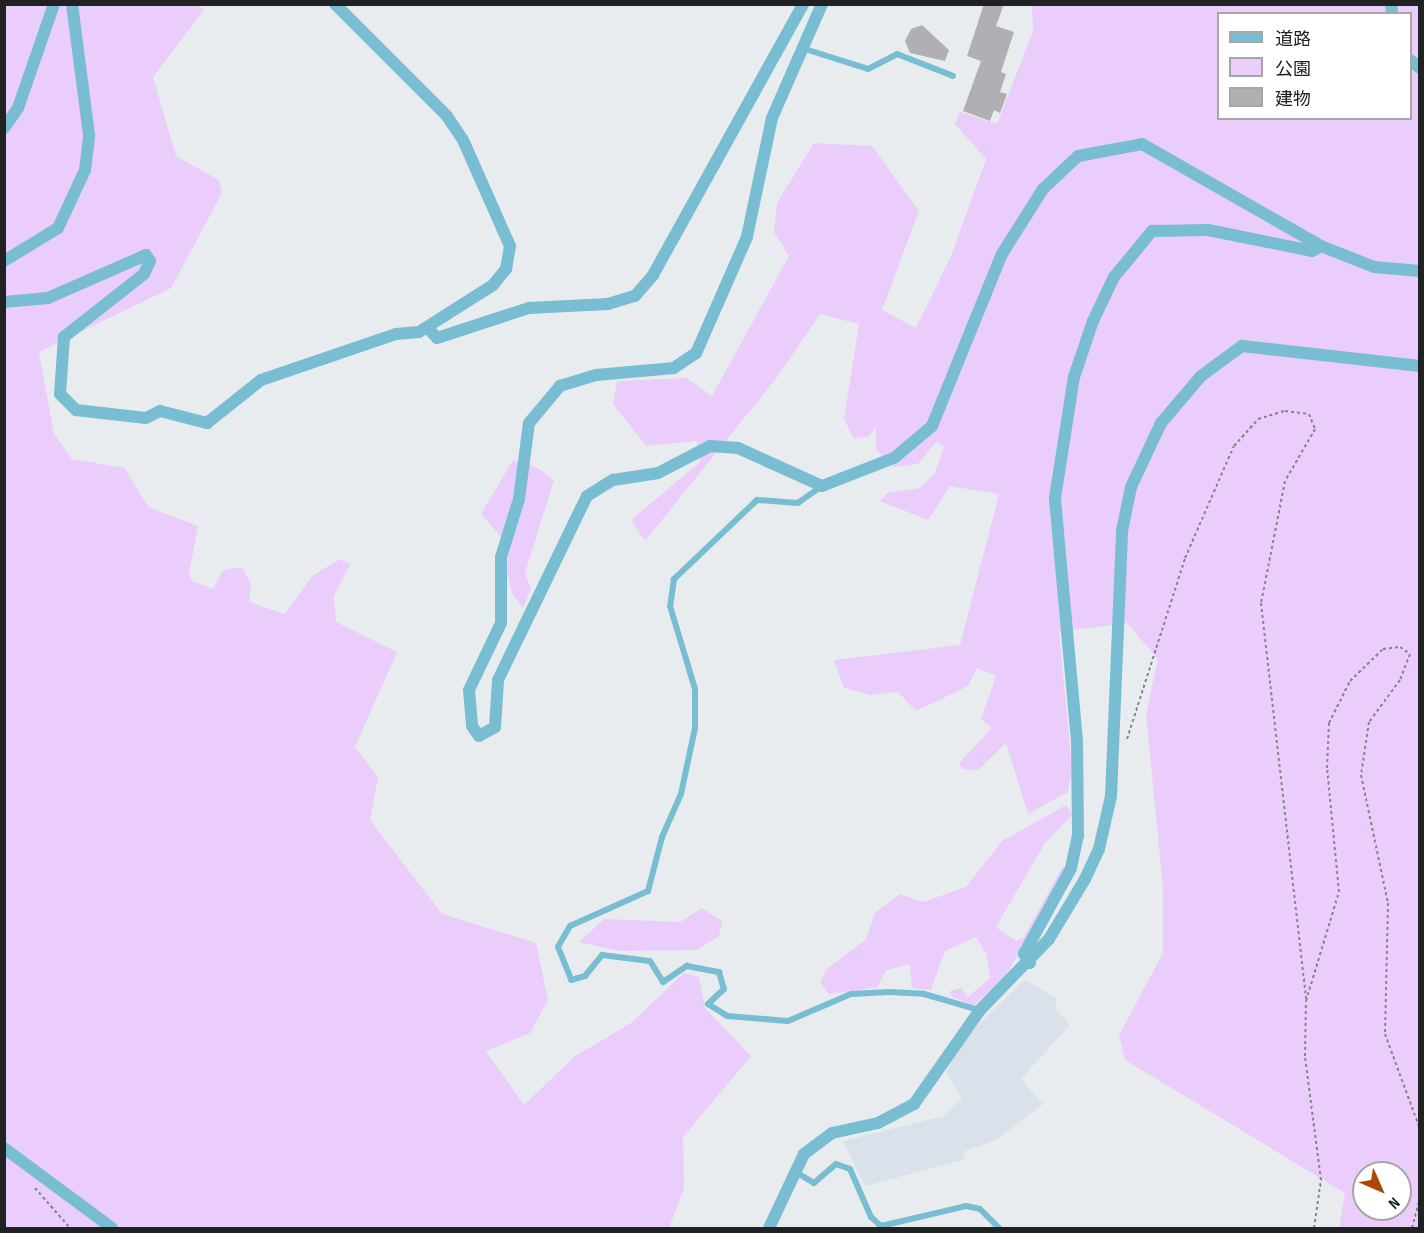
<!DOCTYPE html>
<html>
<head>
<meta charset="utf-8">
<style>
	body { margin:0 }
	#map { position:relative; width:1424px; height:1233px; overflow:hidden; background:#e9ecef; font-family:"Sofia Sans Condensed","Noto Sans JP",sans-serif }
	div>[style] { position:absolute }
	.built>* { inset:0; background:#d9e2eb }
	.green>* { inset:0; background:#eacdfa }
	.building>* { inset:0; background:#b0b0b4 }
	.path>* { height:2px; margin-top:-1px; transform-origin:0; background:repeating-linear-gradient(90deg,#848688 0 3px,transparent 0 6px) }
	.lane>* { height:6px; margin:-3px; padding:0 3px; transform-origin:3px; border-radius:3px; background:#79bdd3 }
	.street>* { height:12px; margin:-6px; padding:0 6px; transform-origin:6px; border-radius:6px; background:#79bdd3 }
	span { translate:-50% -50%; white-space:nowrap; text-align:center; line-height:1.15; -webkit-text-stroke:6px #fff; paint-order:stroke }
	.frame { position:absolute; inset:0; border:6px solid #202123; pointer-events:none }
	.legend { position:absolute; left:1217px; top:12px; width:195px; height:108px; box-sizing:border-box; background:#fff; border:2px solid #a6a6a7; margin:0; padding:8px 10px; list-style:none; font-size:18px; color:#202123 }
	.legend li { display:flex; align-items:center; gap:12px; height:30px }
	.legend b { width:30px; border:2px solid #a6a6a7 }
	.north { position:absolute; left:1352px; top:1161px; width:60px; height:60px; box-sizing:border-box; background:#fff; border:2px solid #a6a6a7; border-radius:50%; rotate:135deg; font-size:16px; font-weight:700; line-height:24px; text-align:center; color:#202123 }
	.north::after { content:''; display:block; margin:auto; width:21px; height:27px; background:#a94800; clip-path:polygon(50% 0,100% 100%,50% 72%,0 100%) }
</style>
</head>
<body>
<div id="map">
	<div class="built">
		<i style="clip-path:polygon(1024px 980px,1057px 998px,1055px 1008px,1070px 1025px,1021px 1079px,1043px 1104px,996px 1140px,963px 1152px,966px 1159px,865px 1186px,843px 1141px,943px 1116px,962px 1099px,946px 1072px,961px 1042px)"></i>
	</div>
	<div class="green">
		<i style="clip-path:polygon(5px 5px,199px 5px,204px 10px,153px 77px,176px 156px,219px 180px,222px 193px,171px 288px,39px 352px,54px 434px,72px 459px,125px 468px,148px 507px,198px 526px,189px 573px,192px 581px,213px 589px,222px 571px,242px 567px,251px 584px,249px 602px,285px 614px,312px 576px,340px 559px,350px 564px,334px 596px,336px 622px,397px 652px,355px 747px,378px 777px,370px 820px,442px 914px,536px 943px,548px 1000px,530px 1033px,486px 1051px,524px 1105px,574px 1057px,631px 1023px,684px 973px,699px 977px,705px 1008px,751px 1056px,683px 1137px,684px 1188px,669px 1228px,5px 1228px)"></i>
		<i style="clip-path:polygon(evenodd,1032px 5px,1419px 5px,1419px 1228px,1339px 1228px,1345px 1193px,1125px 1060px,1119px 1035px,1163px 953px,1163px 888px,1146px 714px,1158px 659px,1127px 623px,1059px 632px,1072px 768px,1068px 792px,1028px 814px,1006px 743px,978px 770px,963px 769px,959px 763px,992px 728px,981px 719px,996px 676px,977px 668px,968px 686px,916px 711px,898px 692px,870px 695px,844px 688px,834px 660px,960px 645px,999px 494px,950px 486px,928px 520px,880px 501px,887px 493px,920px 488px,935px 473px,944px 447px,936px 442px,918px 464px,894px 467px,876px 450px,876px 427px,869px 436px,854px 439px,844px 419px,859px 324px,820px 314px,775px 380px,645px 541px,631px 520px,700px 462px,697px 441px,646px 446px,613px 404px,617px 381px,687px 378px,712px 396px,789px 256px,774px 232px,777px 203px,814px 143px,872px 146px,919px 211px,882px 310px,916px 328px,951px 256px,986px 159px,955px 124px,960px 112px,997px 124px,1033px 31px,1032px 5px,1218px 14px,1410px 14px,1410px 118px,1218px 118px,1218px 14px,1032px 5px,1364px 1173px,1400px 1173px,1400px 1209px,1364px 1209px,1364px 1173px)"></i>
		<i style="clip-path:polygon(513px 460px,538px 468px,554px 480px,525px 573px,531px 589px,523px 608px,512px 593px,507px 571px,509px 546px,481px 514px)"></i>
		<i style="clip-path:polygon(1066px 805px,1072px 815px,1045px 843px,996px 927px,1016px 941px,1023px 938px,1063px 866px,1066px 869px,1005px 977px,974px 1005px,952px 997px,950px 991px,961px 988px,968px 997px,990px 978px,986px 953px,976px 937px,945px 951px,931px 990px,912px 988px,910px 964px,886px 970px,878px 987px,829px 994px,820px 982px,827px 969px,866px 939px,875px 913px,900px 894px,923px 902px,966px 887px,1002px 841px)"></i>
		<i style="clip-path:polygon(702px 908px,722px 921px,719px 936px,697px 950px,620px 951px,579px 942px,604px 919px,680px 922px)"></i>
	</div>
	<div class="building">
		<i style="clip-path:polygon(984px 4px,1004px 4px,996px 26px,1014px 32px,1001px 72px,1006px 74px,1000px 92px,1007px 94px,1000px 113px,994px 110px,990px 121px,963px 111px,981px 61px,967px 56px)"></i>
		<i style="clip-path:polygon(922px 25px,949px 50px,945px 61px,910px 53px,905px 41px,911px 29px)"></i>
	</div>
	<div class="path">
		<i style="left:1127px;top:739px;width:190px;rotate:-72.2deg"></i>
		<i style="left:1185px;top:558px;width:122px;rotate:-66.4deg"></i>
		<i style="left:1234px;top:446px;width:36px;rotate:-48deg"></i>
		<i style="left:1258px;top:419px;width:28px;rotate:-17deg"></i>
		<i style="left:1285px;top:411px;width:24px;rotate:7deg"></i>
		<i style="left:1309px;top:414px;width:16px;rotate:68deg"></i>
		<i style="left:1315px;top:429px;width:60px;rotate:120deg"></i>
		<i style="left:1285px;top:481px;width:124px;rotate:101.1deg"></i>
		<i style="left:1261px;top:603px;width:398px;rotate:83.5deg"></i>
		<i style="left:35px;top:1188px;width:53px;rotate:48.8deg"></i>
		<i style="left:1314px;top:1228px;width:49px;rotate:-81.7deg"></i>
		<i style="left:1321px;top:1180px;width:125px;rotate:-97.4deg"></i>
		<i style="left:1305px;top:1056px;width:55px;rotate:-89deg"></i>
		<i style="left:1306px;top:1001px;width:114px;rotate:-73.2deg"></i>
		<i style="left:1339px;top:892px;width:125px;rotate:-95.5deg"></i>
		<i style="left:1327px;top:768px;width:45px;rotate:-87.5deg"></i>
		<i style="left:1329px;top:723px;width:47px;rotate:-63.4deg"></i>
		<i style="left:1350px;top:681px;width:46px;rotate:-44.1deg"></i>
		<i style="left:1383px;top:649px;width:17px;rotate:-7deg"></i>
		<i style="left:1400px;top:647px;width:12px;rotate:35deg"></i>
		<i style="left:1410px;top:654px;width:28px;rotate:111deg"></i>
		<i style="left:1400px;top:680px;width:52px;rotate:126.4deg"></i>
		<i style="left:1369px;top:722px;width:54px;rotate:98.6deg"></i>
		<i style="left:1361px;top:775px;width:131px;rotate:78.1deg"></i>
		<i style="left:1388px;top:903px;width:131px;rotate:91.3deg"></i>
		<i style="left:1385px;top:1034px;width:101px;rotate:69.8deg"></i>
		<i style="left:1412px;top:1228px;width:31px;rotate:-75deg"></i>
	</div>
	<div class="lane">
		<i style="left:805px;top:49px;width:66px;rotate:17.6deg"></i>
		<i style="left:868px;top:69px;width:33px;rotate:-27deg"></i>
		<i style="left:897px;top:54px;width:60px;rotate:21.4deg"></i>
		<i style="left:822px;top:486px;width:29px;rotate:145deg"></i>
		<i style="left:798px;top:503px;width:41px;rotate:-175.8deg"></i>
		<i style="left:757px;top:500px;width:115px;rotate:136.4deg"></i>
		<i style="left:674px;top:579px;width:27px;rotate:98deg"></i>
		<i style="left:670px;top:606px;width:87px;rotate:73.2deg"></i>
		<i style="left:695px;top:689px;width:39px;rotate:90deg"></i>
		<i style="left:695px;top:728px;width:67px;rotate:102deg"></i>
		<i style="left:681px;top:794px;width:47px;rotate:113.8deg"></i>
		<i style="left:662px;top:837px;width:56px;rotate:104.5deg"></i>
		<i style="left:648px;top:891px;width:85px;rotate:155.8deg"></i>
		<i style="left:570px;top:926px;width:24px;rotate:120deg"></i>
		<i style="left:558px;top:947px;width:35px;rotate:68deg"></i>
		<i style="left:571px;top:980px;width:15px;rotate:-16deg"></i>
		<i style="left:585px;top:976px;width:27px;rotate:-51deg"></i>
		<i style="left:602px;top:955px;width:48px;rotate:7.1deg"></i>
		<i style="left:650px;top:961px;width:25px;rotate:58deg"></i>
		<i style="left:663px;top:982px;width:29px;rotate:-34deg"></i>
		<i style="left:687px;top:966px;width:33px;rotate:11deg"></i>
		<i style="left:719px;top:972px;width:18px;rotate:74deg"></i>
		<i style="left:724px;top:989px;width:22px;rotate:137deg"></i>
		<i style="left:708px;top:1004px;width:22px;rotate:32deg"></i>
		<i style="left:727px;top:1016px;width:61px;rotate:4.7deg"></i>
		<i style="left:788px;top:1021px;width:69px;rotate:-23.2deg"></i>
		<i style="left:851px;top:994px;width:38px;rotate:-3deg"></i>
		<i style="left:889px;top:992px;width:35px;rotate:3deg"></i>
		<i style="left:924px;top:994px;width:57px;rotate:16.2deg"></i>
		<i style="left:794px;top:1171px;width:23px;rotate:31deg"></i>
		<i style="left:814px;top:1183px;width:29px;rotate:-41deg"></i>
		<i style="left:836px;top:1164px;width:15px;rotate:20deg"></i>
		<i style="left:850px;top:1169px;width:52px;rotate:66.4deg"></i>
		<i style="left:871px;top:1217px;width:13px;rotate:42deg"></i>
		<i style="left:881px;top:1226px;width:87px;rotate:-13.2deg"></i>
		<i style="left:966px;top:1206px;width:14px;rotate:12deg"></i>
		<i style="left:980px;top:1209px;width:27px;rotate:45deg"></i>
	</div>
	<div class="street">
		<i style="left:822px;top:4px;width:124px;rotate:113.7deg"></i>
		<i style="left:772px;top:118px;width:122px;rotate:101.9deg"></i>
		<i style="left:747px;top:237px;width:127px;rotate:113.7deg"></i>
		<i style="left:696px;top:353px;width:27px;rotate:146deg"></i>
		<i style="left:674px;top:368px;width:78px;rotate:174.9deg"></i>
		<i style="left:596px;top:375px;width:38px;rotate:163deg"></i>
		<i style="left:560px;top:386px;width:48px;rotate:130deg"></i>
		<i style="left:529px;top:423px;width:77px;rotate:97.5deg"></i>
		<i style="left:519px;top:499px;width:61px;rotate:107.2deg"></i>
		<i style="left:501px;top:557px;width:66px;rotate:90deg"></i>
		<i style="left:501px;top:623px;width:74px;rotate:115.5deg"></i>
		<i style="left:469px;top:690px;width:36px;rotate:85deg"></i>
		<i style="left:472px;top:726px;width:12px;rotate:55deg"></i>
		<i style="left:479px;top:736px;width:18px;rotate:-29deg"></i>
		<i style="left:495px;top:727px;width:47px;rotate:-86.3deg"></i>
		<i style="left:498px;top:680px;width:204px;rotate:-64.2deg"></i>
		<i style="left:587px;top:496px;width:31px;rotate:-32deg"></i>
		<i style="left:613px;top:480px;width:46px;rotate:-8.8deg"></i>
		<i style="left:658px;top:473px;width:59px;rotate:-27.4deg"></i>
		<i style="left:710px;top:446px;width:28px;rotate:4deg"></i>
		<i style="left:738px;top:448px;width:92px;rotate:24.3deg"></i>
		<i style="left:822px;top:486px;width:77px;rotate:-21.3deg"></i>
		<i style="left:894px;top:458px;width:50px;rotate:-40.1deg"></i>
		<i style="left:932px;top:426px;width:186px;rotate:-67.9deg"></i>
		<i style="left:1002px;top:254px;width:77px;rotate:-57.8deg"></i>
		<i style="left:1043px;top:189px;width:48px;rotate:-43.3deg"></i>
		<i style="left:1078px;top:156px;width:65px;rotate:-10.6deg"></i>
		<i style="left:1142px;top:144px;width:206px;rotate:29.7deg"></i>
		<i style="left:1321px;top:246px;width:57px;rotate:21.6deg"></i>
		<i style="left:1374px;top:267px;width:46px;rotate:5deg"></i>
		<i style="left:1391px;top:4px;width:10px;rotate:84deg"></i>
		<i style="left:1410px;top:60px;width:13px;rotate:39deg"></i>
		<i style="left:4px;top:128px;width:24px;rotate:-55deg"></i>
		<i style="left:18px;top:108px;width:110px;rotate:-70.9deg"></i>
		<i style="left:4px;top:261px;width:63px;rotate:-31.4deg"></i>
		<i style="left:58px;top:228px;width:64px;rotate:-65deg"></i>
		<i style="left:85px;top:170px;width:35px;rotate:-83deg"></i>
		<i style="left:89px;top:135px;width:132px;rotate:-97.4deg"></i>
		<i style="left:4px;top:302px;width:44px;rotate:-5.2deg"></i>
		<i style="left:48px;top:298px;width:107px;rotate:-23.7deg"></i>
		<i style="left:146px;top:255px;width:7px;rotate:56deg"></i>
		<i style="left:150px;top:261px;width:14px;rotate:115deg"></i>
		<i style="left:144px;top:274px;width:102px;rotate:141.8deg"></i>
		<i style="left:64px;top:337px;width:57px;rotate:94deg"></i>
		<i style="left:60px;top:394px;width:23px;rotate:45deg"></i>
		<i style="left:76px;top:410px;width:70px;rotate:6.5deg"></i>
		<i style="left:146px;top:418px;width:16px;rotate:-27deg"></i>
		<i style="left:160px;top:411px;width:49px;rotate:14.3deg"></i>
		<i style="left:207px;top:423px;width:69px;rotate:-38.5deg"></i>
		<i style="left:261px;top:380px;width:143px;rotate:-18.8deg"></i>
		<i style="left:396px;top:334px;width:23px;rotate:-5deg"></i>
		<i style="left:419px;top:332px;width:88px;rotate:-32.4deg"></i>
		<i style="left:493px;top:285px;width:21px;rotate:-51deg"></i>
		<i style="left:506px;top:269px;width:23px;rotate:-80deg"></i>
		<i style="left:510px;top:246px;width:116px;rotate:-113.9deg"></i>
		<i style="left:463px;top:140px;width:30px;rotate:-124deg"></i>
		<i style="left:446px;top:115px;width:157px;rotate:-135deg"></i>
		<i style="left:428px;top:328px;width:13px;rotate:48deg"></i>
		<i style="left:437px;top:338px;width:97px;rotate:-18.1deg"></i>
		<i style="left:529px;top:308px;width:79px;rotate:-2.9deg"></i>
		<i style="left:608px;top:304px;width:28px;rotate:-17deg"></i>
		<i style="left:635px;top:296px;width:28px;rotate:-49deg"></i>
		<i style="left:653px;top:275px;width:310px;rotate:-61deg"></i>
		<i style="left:1030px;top:963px;width:11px;rotate:-124deg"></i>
		<i style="left:1024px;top:954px;width:98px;rotate:-61.3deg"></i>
		<i style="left:1071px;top:868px;width:34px;rotate:-78deg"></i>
		<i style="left:1078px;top:835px;width:94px;rotate:-90.6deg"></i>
		<i style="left:1077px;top:741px;width:244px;rotate:-95.2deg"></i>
		<i style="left:1055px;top:498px;width:122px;rotate:-81.1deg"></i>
		<i style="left:1074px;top:377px;width:59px;rotate:-71.3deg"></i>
		<i style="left:1093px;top:321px;width:49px;rotate:-64.5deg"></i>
		<i style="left:1114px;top:277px;width:60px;rotate:-50.4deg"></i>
		<i style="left:1152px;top:231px;width:56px;rotate:-1deg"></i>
		<i style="left:1208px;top:230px;width:106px;rotate:11.4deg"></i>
		<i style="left:1312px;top:251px;width:10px;rotate:-29deg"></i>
		<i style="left:4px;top:1148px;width:134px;rotate:36.5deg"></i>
		<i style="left:769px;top:1228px;width:82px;rotate:-64.7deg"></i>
		<i style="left:804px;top:1154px;width:35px;rotate:-37deg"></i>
		<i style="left:832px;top:1133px;width:47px;rotate:-12.3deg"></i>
		<i style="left:878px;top:1123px;width:41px;rotate:-27.8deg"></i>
		<i style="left:914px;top:1104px;width:115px;rotate:-54.9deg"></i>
		<i style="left:980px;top:1010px;width:99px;rotate:-45.8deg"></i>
		<i style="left:1049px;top:939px;width:70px;rotate:-59deg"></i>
		<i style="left:1085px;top:879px;width:33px;rotate:-65deg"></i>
		<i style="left:1099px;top:849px;width:54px;rotate:-77.2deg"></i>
		<i style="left:1111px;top:796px;width:265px;rotate:-87.6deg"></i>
		<i style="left:1122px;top:531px;width:45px;rotate:-78.4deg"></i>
		<i style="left:1131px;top:487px;width:71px;rotate:-64.9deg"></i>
		<i style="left:1161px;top:423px;width:62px;rotate:-49.6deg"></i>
		<i style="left:1201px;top:376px;width:51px;rotate:-36.2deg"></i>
		<i style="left:1242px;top:346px;width:179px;rotate:6.4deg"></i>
	</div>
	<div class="frame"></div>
	<ul class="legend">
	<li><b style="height:8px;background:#79bdd3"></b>道路</li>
	<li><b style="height:16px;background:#eacdfa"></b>公園</li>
	<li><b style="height:16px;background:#b0b0b4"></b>建物</li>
	</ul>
	<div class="north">N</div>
</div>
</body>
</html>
